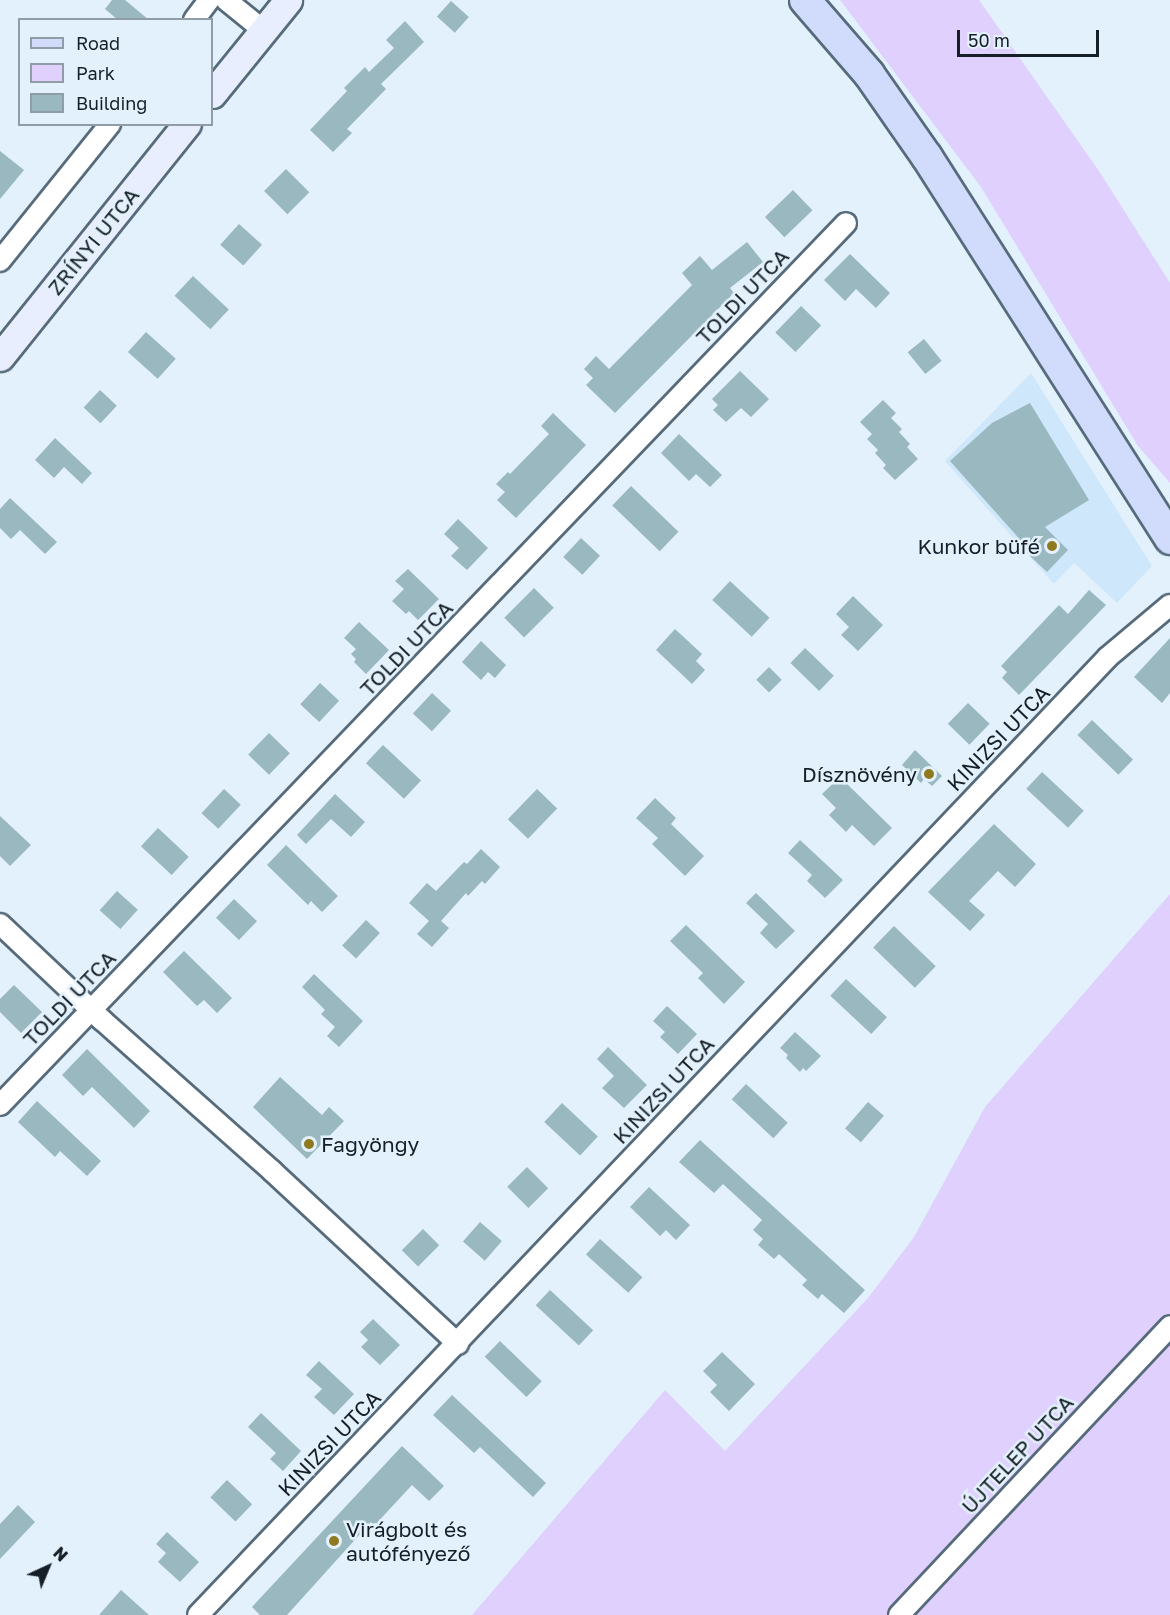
<!DOCTYPE html>
<html>
<head>
<meta charset="utf-8">
<style>
	body { margin:0 }
	#map { position:relative; width:1170px; height:1615px; overflow:hidden; background:#e3f1fc; font-family:"Golos Text",sans-serif }
	div>[style] { position:absolute }
	.built>* { inset:0; background:#cfe7fa }
	.green>* { inset:0; background:#dfd0fe }
	.building>* { inset:0; background:#99b8bf; transform-origin:0 0 }
	.roads { filter:drop-shadow(2px 0 #566b7b) drop-shadow(-2px 0 #566b7b) drop-shadow(0 2px #566b7b) drop-shadow(0 -2px #566b7b) }
	.street>* { height:20px; margin:-10px; padding:0 10px; transform-origin:10px; border-radius:10px; background:#fff }
	.secondary>* { height:27px; margin:-13.5px; padding:0 13.5px; transform-origin:13.5px; border-radius:13.5px; background:#e8eefe }
	.primary>* { height:30px; margin:-15px; padding:0 15px; transform-origin:15px; border-radius:15px; background:#d1dcfd }
	.dots>* { width:16px; height:16px; translate:-50% -50%; box-sizing:border-box; border:3px solid #e3f1fc; border-radius:50% }
	span { translate:-50% -50%; white-space:nowrap; text-align:center; line-height:1.15; -webkit-text-stroke:5px #e3f1fc; paint-order:stroke }
	.street-label { font-size:21px; color:#161f26 }
	.poi-label { font-size:21px; color:#161f26 }
	.right { translate:-100% -50%; text-align:right }
	.left { translate:0 -50%; text-align:left }
	.legend { position:absolute; left:18px; top:18px; width:195px; height:108px; box-sizing:border-box; background:#e3f1fc; border:2px solid #919da6; margin:0; padding:8px 10px; list-style:none; font-size:18px; color:#161f26 }
	.legend li { display:flex; align-items:center; gap:12px; height:30px }
	.legend b { width:30px; border:2px solid #919da6 }
	.north { position:absolute; left:18px; top:1537px; width:60px; height:60px; -webkit-text-stroke:4px #e3f1fc; paint-order:stroke; rotate:44deg; font-size:16px; font-weight:700; line-height:24px; text-align:center; color:#161f26 }
	.north::after { content:''; display:block; margin:auto; width:21px; height:27px; background:#161f26; clip-path:polygon(50% 0,100% 100%,50% 72%,0 100%) }
	.scale { position:absolute; left:957px; top:30px; width:142px; height:27px; box-sizing:border-box; border:3px solid #161f26; border-top:0; padding-left:8px; font-size:18px; line-height:21px; white-space:nowrap; color:#161f26; -webkit-text-stroke:4px #e3f1fc; paint-order:stroke }
</style>
</head>
<body>
<div id="map">
	<div class="built">
		<i style="clip-path:polygon(1031px 373px,1152px 566px,1117px 603px,1074px 563px,1054px 584px,945px 461px)"></i>
	</div>
	<div class="green">
		<i style="clip-path:polygon(840px 0,979px 0,1099px 171px,1170px 283px,1170px 483px,1138px 446px,981px 187px)"></i>
		<i style="clip-path:polygon(1170px 894px,1170px 1615px,472px 1615px,665px 1390px,725px 1451px,868px 1298px,914px 1237px,985px 1107px)"></i>
	</div>
	<div class="building">
		<i style="clip-path:polygon(112px 0,125px 0,149px 20px,118px 20px,105px 9px)"></i>
		<i style="left:451px;top:1px;width:24px;height:21px;rotate:42deg"></i>
		<i style="clip-path:polygon(405px 21px,424px 42px,381px 84px,386px 89px,347px 129px,352px 133px,333px 152px,310px 130px,347px 91px,344px 88px,365px 67px,369px 72px,394px 48px,386px 40px)"></i>
		<i style="clip-path:polygon(0 151px,24px 170px,0 199px)"></i>
		<i style="left:286px;top:169px;width:33px;height:31px;rotate:45deg"></i>
		<i style="left:793px;top:190px;width:28px;height:39px;rotate:46deg"></i>
		<i style="left:239px;top:224px;width:31px;height:28px;rotate:42deg"></i>
		<i style="clip-path:polygon(747px 242px,763px 262px,730px 288px,734px 293px,615px 413px,586px 385px,593px 378px,584px 369px,596px 356px,609px 369px,692px 285px,682px 273px,700px 256px,712px 270px)"></i>
		<i style="clip-path:polygon(850px 254px,890px 293px,876px 308px,856px 289px,845px 301px,824px 280px)"></i>
		<i style="left:193px;top:276px;width:49px;height:27px;rotate:43deg"></i>
		<i style="left:801px;top:306px;width:28px;height:37px;rotate:44deg"></i>
		<i style="left:146px;top:332px;width:40px;height:27px;rotate:42deg"></i>
		<i style="left:924px;top:339px;width:28px;height:21px;rotate:51deg"></i>
		<i style="clip-path:polygon(740px 371px,769px 399px,751px 417px,741px 408px,726px 422px,713px 410px,718px 405px,712px 399px)"></i>
		<i style="left:100px;top:390px;width:23px;height:24px;rotate:43deg"></i>
		<i style="clip-path:polygon(883px 400px,896px 413px,891px 418px,902px 429px,899px 432px,910px 444px,907px 447px,918px 459px,895px 480px,883px 468px,886px 465px,875px 453px,878px 450px,867px 439px,872px 434px,860px 422px)"></i>
		<i style="clip-path:polygon(1030px 403px,1089px 500px,1045px 527px,1068px 550px,1047px 572px,1030px 556px,1032px 553px,950px 461px,992px 423px)"></i>
		<i style="clip-path:polygon(553px 413px,586px 445px,516px 518px,497px 500px,505px 492px,496px 484px,508px 472px,510px 474px,549px 434px,541px 426px)"></i>
		<i style="clip-path:polygon(679px 434px,722px 475px,710px 487px,696px 474px,689px 481px,661px 453px)"></i>
		<i style="clip-path:polygon(55px 438px,92px 473px,82px 484px,64px 467px,54px 478px,35px 460px)"></i>
		<i style="left:631px;top:486px;width:66px;height:27px;rotate:44deg"></i>
		<i style="clip-path:polygon(10px 498px,57px 542px,45px 554px,20px 530px,11px 539px,0 528px,0 509px)"></i>
		<i style="clip-path:polygon(458px 519px,488px 548px,467px 570px,451px 556px,459px 548px,444px 534px)"></i>
		<i style="left:581px;top:538px;width:26px;height:26px;rotate:43deg"></i>
		<i style="clip-path:polygon(408px 569px,439px 599px,418px 620px,409px 611px,406px 614px,392px 601px,404px 589px,395px 581px)"></i>
		<i style="left:730px;top:581px;width:54px;height:26px;rotate:43deg"></i>
		<i style="left:534px;top:588px;width:28px;height:42px;rotate:45deg"></i>
		<i style="clip-path:polygon(1089px 590px,1106px 605px,1019px 695px,1002px 678px,1007px 672px,1001px 666px,1059px 605px,1068px 614px)"></i>
		<i style="clip-path:polygon(853px 596px,883px 625px,858px 651px,841px 635px,849px 627px,836px 614px)"></i>
		<i style="clip-path:polygon(359px 622px,389px 650px,366px 674px,354px 662px,356px 659px,351px 654px,356px 649px,344px 638px)"></i>
		<i style="clip-path:polygon(675px 629px,702px 654px,696px 661px,705px 670px,692px 684px,656px 650px)"></i>
		<i style="clip-path:polygon(1170px 638px,1170px 693px,1162px 703px,1134px 677px)"></i>
		<i style="clip-path:polygon(481px 641px,506px 665px,495px 678px,488px 672px,481px 680px,462px 662px)"></i>
		<i style="left:805px;top:648px;width:40px;height:21px;rotate:44deg"></i>
		<i style="left:769px;top:667px;width:18px;height:18px;rotate:45deg"></i>
		<i style="left:320px;top:683px;width:26px;height:29px;rotate:43deg"></i>
		<i style="left:432px;top:693px;width:26px;height:28px;rotate:43deg"></i>
		<i style="left:968px;top:703px;width:30px;height:29px;rotate:44deg"></i>
		<i style="left:1092px;top:720px;width:57px;height:21px;rotate:44deg"></i>
		<i style="left:269px;top:733px;width:29px;height:30px;rotate:44deg"></i>
		<i style="left:383px;top:745px;width:52px;height:25px;rotate:43deg"></i>
		<i style="clip-path:polygon(915px 750px,942px 776px,932px 786px,924px 779px,921px 783px,902px 765px)"></i>
		<i style="left:1042px;top:772px;width:57px;height:23px;rotate:43deg"></i>
		<i style="clip-path:polygon(840px 777px,892px 828px,874px 846px,852px 825px,846px 832px,829px 815px,836px 808px,822px 794px)"></i>
		<i style="left:224px;top:789px;width:23px;height:33px;rotate:43deg"></i>
		<i style="left:537px;top:789px;width:28px;height:42px;rotate:44deg"></i>
		<i style="clip-path:polygon(335px 794px,365px 822px,351px 837px,331px 819px,306px 844px,297px 835px)"></i>
		<i style="clip-path:polygon(655px 798px,676px 818px,671px 824px,704px 856px,685px 876px,652px 844px,658px 838px,636px 818px)"></i>
		<i style="clip-path:polygon(0 816px,31px 845px,10px 866px,0 856px)"></i>
		<i style="clip-path:polygon(994px 824px,1036px 864px,1015px 887px,998px 871px,969px 901px,985px 915px,970px 931px,928px 892px)"></i>
		<i style="left:158px;top:828px;width:42px;height:25px;rotate:43deg"></i>
		<i style="clip-path:polygon(800px 840px,843px 880px,825px 898px,807px 881px,812px 875px,788px 853px)"></i>
		<i style="clip-path:polygon(286px 845px,338px 896px,322px 912px,311px 901px,308px 905px,267px 865px)"></i>
		<i style="clip-path:polygon(481px 849px,500px 867px,485px 884px,482px 881px,468px 896px,466px 893px,441px 921px,449px 928px,432px 947px,417px 934px,429px 921px,409px 903px,427px 883px,436px 891px,464px 862px,467px 864px)"></i>
		<i style="left:117px;top:891px;width:28px;height:26px;rotate:42deg"></i>
		<i style="clip-path:polygon(756px 893px,795px 931px,776px 949px,760px 933px,768px 924px,746px 903px)"></i>
		<i style="left:234px;top:899px;width:32px;height:26px;rotate:44deg"></i>
		<i style="left:366px;top:920px;width:19px;height:35px;rotate:43deg"></i>
		<i style="clip-path:polygon(686px 925px,745px 982px,724px 1004px,698px 978px,703px 973px,670px 941px)"></i>
		<i style="left:894px;top:926px;width:58px;height:30px;rotate:44deg"></i>
		<i style="clip-path:polygon(184px 951px,232px 998px,217px 1013px,204px 1000px,197px 1006px,163px 972px)"></i>
		<i style="clip-path:polygon(314px 974px,363px 1021px,339px 1047px,327px 1036px,335px 1027px,321px 1014px,325px 1010px,302px 987px)"></i>
		<i style="left:846px;top:979px;width:56px;height:23px;rotate:43deg"></i>
		<i style="clip-path:polygon(14px 985px,42px 1012px,21px 1033px,0 1012px,0 999px)"></i>
		<i style="clip-path:polygon(667px 1006px,697px 1034px,678px 1054px,660px 1037px,665px 1032px,653px 1021px)"></i>
		<i style="clip-path:polygon(795px 1032px,821px 1056px,806px 1071px,803px 1068px,800px 1072px,786px 1058px,788px 1055px,780px 1048px)"></i>
		<i style="clip-path:polygon(608px 1047px,647px 1085px,624px 1108px,602px 1088px,614px 1076px,597px 1059px)"></i>
		<i style="clip-path:polygon(87px 1049px,150px 1111px,134px 1128px,92px 1087px,83px 1096px,62px 1075px)"></i>
		<i style="clip-path:polygon(280px 1077px,322px 1115px,329px 1107px,344px 1121px,307px 1159px,253px 1107px)"></i>
		<i style="left:746px;top:1084px;width:57px;height:21px;rotate:43deg"></i>
		<i style="clip-path:polygon(37px 1101px,101px 1161px,87px 1176px,60px 1151px,55px 1157px,18px 1122px)"></i>
		<i style="left:868px;top:1102px;width:21px;height:35px;rotate:41deg"></i>
		<i style="left:562px;top:1103px;width:49px;height:26px;rotate:43deg"></i>
		<i style="clip-path:polygon(700px 1140px,865px 1290px,844px 1313px,822px 1294px,818px 1299px,802px 1285px,807px 1280px,779px 1254px,774px 1259px,758px 1245px,763px 1239px,753px 1230px,762px 1220px,723px 1184px,714px 1193px,679px 1162px)"></i>
		<i style="left:527px;top:1167px;width:30px;height:28px;rotate:45deg"></i>
		<i style="clip-path:polygon(649px 1187px,690px 1225px,676px 1240px,666px 1230px,660px 1236px,630px 1207px)"></i>
		<i style="left:480px;top:1222px;width:29px;height:26px;rotate:41deg"></i>
		<i style="left:423px;top:1229px;width:23px;height:30px;rotate:45deg"></i>
		<i style="left:600px;top:1239px;width:57px;height:21px;rotate:42deg"></i>
		<i style="left:550px;top:1290px;width:59px;height:21px;rotate:43deg"></i>
		<i style="clip-path:polygon(373px 1319px,400px 1345px,380px 1365px,361px 1347px,368px 1340px,360px 1332px)"></i>
		<i style="left:500px;top:1341px;width:58px;height:22px;rotate:44deg"></i>
		<i style="clip-path:polygon(722px 1352px,755px 1384px,729px 1411px,710px 1392px,717px 1385px,703px 1371px)"></i>
		<i style="clip-path:polygon(319px 1361px,354px 1394px,334px 1415px,314px 1397px,322px 1389px,306px 1375px)"></i>
		<i style="clip-path:polygon(452px 1395px,546px 1483px,533px 1497px,480px 1447px,474px 1453px,433px 1415px)"></i>
		<i style="clip-path:polygon(261px 1413px,301px 1451px,283px 1471px,270px 1459px,276px 1453px,248px 1427px)"></i>
		<i style="clip-path:polygon(402px 1446px,444px 1486px,429px 1501px,412px 1485px,374px 1526px,371px 1522px,287px 1615px,260px 1615px,252px 1607px)"></i>
		<i style="left:227px;top:1480px;width:35px;height:24px;rotate:44deg"></i>
		<i style="clip-path:polygon(18px 1505px,35px 1522px,0 1559px,0 1524px)"></i>
		<i style="clip-path:polygon(167px 1532px,199px 1562px,180px 1582px,158px 1562px,166px 1553px,156px 1544px)"></i>
		<i style="clip-path:polygon(121px 1590px,149px 1615px,99px 1615px)"></i>
	</div>
	<div class="roads">
		<div class="street">
			<i style="left:226px;top:0;width:48px;rotate:39deg"></i>
			<i style="left:194px;top:20px;width:25px;rotate:-53deg"></i>
			<i style="left:0;top:261px;width:176px;rotate:-51.2deg"></i>
			<i style="left:0;top:924px;width:140px;rotate:43.3deg"></i>
			<i style="left:102px;top:1020px;width:227px;rotate:41.6deg"></i>
			<i style="left:272px;top:1171px;width:254px;rotate:42.9deg"></i>
			<i style="left:0;top:1105px;width:1222px;rotate:-46.19deg"></i>
			<i style="left:198px;top:1615px;width:1321px;rotate:-46.47deg"></i>
			<i style="left:1108px;top:657px;width:81px;rotate:-40deg"></i>
			<i style="left:899px;top:1615px;width:396px;rotate:-46.8deg"></i>
		</div>
		<div class="secondary">
			<i style="left:212px;top:94px;width:121px;rotate:-51deg"></i>
			<i style="left:0;top:357px;width:299px;rotate:-51.3deg"></i>
		</div>
		<div class="primary">
			<i style="left:805px;top:0;width:98px;rotate:49.1deg"></i>
			<i style="left:869px;top:74px;width:101px;rotate:55.1deg"></i>
			<i style="left:927px;top:157px;width:453px;rotate:57.5deg"></i>
		</div>
	</div>
	<div class="dots">
		<i style="left:1052px;top:546px;background:#907a20"></i>
		<i style="left:929px;top:774px;background:#907a20"></i>
		<i style="left:309px;top:1144px;background:#907a20"></i>
		<i style="left:334px;top:1541px;background:#907a20"></i>
	</div>
	<div class="street-label">
		<span style="left:93px;top:241px;rotate:-51deg">ZRÍNYI UTCA</span>
		<span style="left:742px;top:296px;rotate:-46deg">TOLDI UTCA</span>
		<span style="left:406px;top:648px;rotate:-46deg">TOLDI UTCA</span>
		<span style="left:998px;top:738px;rotate:-46deg">KINIZSI UTCA</span>
		<span style="left:69px;top:998px;rotate:-46deg">TOLDI UTCA</span>
		<span style="left:663px;top:1090px;rotate:-47deg">KINIZSI UTCA</span>
		<span style="left:329px;top:1443px;rotate:-46deg">KINIZSI UTCA</span>
		<span style="left:1017px;top:1454px;rotate:-47deg">ÚJTELEP UTCA</span>
	</div>
	<div class="poi-label">
		<span class="right" style="left:1040px;top:546px">Kunkor büfé</span>
		<span class="right" style="left:917px;top:774px">Dísznövény</span>
		<span class="left" style="left:321px;top:1144px">Fagyöngy</span>
		<span class="left" style="left:346px;top:1541px">Virágbolt és<br>autófényező</span>
	</div>
	<ul class="legend">
	<li><b style="height:8px;background:#d1dcfd"></b>Road</li>
	<li><b style="height:16px;background:#dfd0fe"></b>Park</li>
	<li><b style="height:16px;background:#99b8bf"></b>Building</li>
	</ul>
	<div class="north">N</div>
	<div class="scale">50 m</div>
</div>
</body>
</html>
